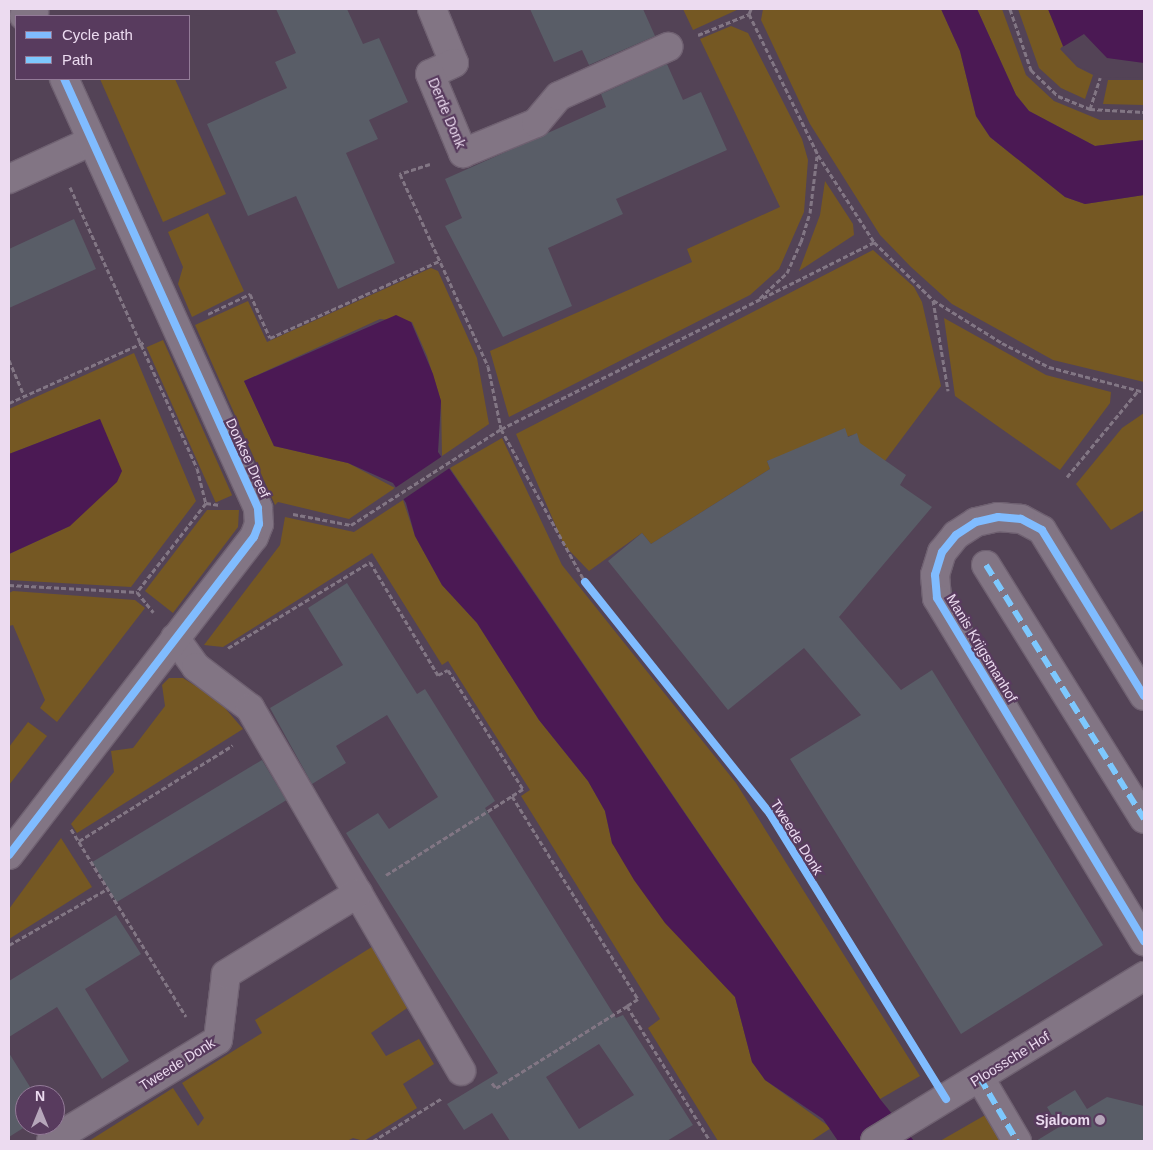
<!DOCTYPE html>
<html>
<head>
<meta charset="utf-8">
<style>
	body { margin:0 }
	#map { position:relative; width:1153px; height:1150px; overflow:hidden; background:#534356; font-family:Helvetica,sans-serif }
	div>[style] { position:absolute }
	.green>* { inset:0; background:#755823; transform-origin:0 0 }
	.water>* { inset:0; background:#4b1954 }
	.pier>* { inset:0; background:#534356; transform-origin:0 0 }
	.building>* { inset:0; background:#595d67; transform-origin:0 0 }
	.path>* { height:3px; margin-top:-1.5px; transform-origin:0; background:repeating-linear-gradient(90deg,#827684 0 5px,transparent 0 7.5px) }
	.roads { filter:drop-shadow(1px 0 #6f6171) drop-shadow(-1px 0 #6f6171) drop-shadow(0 1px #6f6171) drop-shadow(0 -1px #6f6171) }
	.minor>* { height:28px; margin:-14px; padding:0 14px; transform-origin:14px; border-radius:14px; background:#827584 }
	.quiet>* { height:6px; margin-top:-3px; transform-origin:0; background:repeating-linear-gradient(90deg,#7dc8fe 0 12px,transparent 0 18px) }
	.cycleway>* { height:8px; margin:-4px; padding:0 4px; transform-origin:4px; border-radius:4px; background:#80bcff }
	.dots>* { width:14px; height:14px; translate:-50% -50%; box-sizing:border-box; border:2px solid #583b5e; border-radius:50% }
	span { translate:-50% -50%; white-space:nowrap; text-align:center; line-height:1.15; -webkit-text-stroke:4.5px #583b5e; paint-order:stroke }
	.street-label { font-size:14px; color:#ecdbf0 }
	.poi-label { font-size:14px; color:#ecdbf0; font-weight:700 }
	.right { translate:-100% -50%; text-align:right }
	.frame { position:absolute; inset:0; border:10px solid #ecdbf0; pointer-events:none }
	.legend { position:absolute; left:15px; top:15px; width:175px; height:65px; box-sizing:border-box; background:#583b5e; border:1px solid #937b98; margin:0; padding:6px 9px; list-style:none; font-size:15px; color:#ecdbf0 }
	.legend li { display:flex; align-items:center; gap:10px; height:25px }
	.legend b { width:25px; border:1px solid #937b98 }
	.north { position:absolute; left:15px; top:1085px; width:50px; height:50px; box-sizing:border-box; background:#583b5e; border:1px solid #937b98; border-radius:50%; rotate:0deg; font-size:14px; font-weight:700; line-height:20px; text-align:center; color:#ecdbf0 }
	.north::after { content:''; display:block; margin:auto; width:18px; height:22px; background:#b6a6ba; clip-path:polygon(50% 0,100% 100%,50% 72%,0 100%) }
</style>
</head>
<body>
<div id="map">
	<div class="green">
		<i style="clip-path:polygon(683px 9px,739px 9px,693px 30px)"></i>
		<i style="clip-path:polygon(763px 9px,941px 9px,960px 51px,976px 116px,990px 137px,1065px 197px,1085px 204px,1144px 195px,1144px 382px,1053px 360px,952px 304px,911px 267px,880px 235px,810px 124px,761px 20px)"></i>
		<i style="clip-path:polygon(977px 9px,1002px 9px,1026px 75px,1054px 101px,1100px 120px,1144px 120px,1144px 140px,1095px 146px,1029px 111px,1016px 95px)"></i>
		<i style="clip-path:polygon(1018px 9px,1048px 9px,1063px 46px,1060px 49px,1077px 67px,1093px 75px,1085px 99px,1061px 88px,1039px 68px)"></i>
		<i style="clip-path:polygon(731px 26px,748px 33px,802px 139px,808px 160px,804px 212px,779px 269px,750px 295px,509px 417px,490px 351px,692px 262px,687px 249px,780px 207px,700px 39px)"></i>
		<i style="clip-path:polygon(100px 79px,175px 79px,226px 194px,163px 222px)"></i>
		<i style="clip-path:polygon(1108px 80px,1144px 80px,1144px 105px,1103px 104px)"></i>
		<i style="clip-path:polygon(825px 181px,853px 224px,854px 235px,799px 271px,820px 215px)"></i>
		<i style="clip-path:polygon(208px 213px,244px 291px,192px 317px,178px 284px,183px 267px,168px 232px)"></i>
		<i style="clip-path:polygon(873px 250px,914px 287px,922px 302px,941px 386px,879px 469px,871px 472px,856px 434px,767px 461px,770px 469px,651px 544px,642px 533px,589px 571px,564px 545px,516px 434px)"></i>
		<i style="clip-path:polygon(431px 268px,438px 271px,477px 358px,489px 424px,442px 456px,441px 401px,427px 356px,412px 322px,380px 319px,244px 381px,274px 446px,348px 463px,395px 488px,349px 519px,278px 502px,275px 505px,195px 325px,248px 301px,267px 342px)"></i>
		<i style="clip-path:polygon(944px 318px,1046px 375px,1111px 392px,1110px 403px,1060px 470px,955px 396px)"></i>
		<i style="left:163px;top:340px;width:170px;height:18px;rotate:66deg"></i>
		<i style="clip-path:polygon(134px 353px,196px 501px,131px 587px,9px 580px,9px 554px,70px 526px,100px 419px,9px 454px,9px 409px)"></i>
		<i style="clip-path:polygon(1144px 413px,1144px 510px,1111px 530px,1076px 484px,1122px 428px)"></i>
		<i style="clip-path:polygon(502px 438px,562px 565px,736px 783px,920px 1076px,880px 1099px,450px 468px)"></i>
		<i style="clip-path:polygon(403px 500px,415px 536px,442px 585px,477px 623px,539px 720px,588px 781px,605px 811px,612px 843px,691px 950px,735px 997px,752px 1062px,765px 1080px,831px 1128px,811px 1141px,718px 1141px,648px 1028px,660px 1019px,521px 796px,530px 790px,448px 661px,442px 665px,372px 553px,223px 647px,204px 645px,280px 545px,285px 517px,354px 532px)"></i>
		<i style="clip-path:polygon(207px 510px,239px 510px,238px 527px,173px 613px,145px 591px)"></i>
		<i style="clip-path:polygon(13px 591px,135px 600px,145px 608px,57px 722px,40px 708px,45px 700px,13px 625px,9px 626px,9px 593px)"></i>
		<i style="clip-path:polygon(169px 678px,183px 678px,218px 700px,243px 729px,77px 833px,71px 824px,114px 772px,111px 751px,133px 748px,165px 706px,162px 685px)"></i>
		<i style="clip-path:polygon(28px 722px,47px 736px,9px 785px,9px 747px)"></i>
		<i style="clip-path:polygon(61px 838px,92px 887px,9px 939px,9px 909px)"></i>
		<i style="clip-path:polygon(375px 945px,410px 1006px,371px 1033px,386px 1056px,419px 1039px,434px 1064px,403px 1084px,417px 1108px,364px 1141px,353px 1138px,347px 1141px,89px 1141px,173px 1088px,198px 1126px,204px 1118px,182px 1083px,262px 1033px,255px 1020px)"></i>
		<i style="clip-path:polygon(987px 1114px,1004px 1141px,940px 1141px)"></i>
	</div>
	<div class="water">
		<i style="clip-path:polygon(941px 9px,977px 9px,1016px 95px,1029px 111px,1095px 146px,1144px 140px,1144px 195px,1085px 204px,1065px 197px,990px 137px,976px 116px,960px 51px)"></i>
		<i style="clip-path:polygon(1048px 9px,1144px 9px,1144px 76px,1080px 64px,1063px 46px)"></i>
		<i style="clip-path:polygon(396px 315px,411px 322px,433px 374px,441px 401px,438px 452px,880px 1099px,914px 1141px,838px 1141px,823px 1119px,765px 1080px,752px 1062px,735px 997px,665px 923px,634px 880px,612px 843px,605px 811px,588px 781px,539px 720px,477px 623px,442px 585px,415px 536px,406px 503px,393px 483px,348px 463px,274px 446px,244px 381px)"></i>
		<i style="clip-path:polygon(100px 419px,122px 471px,117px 482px,70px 526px,9px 554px,9px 454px)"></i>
	</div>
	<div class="pier">
		<i style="clip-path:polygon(1084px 34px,1107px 58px,1144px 63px,1144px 78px,1102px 77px,1078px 66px,1061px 48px)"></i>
		<i style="left:444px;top:455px;width:14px;height:61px;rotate:56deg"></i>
	</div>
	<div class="building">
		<i style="clip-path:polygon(276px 9px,347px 9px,363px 44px,379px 38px,408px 102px,369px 120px,378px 139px,346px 153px,395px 263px,338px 289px,296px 196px,248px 216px,207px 124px,287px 88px,275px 62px,296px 53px)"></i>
		<i style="clip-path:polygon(530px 9px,643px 9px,655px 36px,589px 65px,582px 50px,554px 62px)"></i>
		<i style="clip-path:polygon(667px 64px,683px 100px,701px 92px,727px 150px,616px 199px,623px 214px,548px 248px,572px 306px,503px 337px,445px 226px,462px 218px,445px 179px,606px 107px,601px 94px)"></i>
		<i style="clip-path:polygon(74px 219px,96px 269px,9px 308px,9px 249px)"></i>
		<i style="clip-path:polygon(845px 428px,848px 437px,857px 433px,860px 443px,906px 475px,900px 485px,932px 507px,839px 617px,901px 690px,932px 670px,1103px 945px,961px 1034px,790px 759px,861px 715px,804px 648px,728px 710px,608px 561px,642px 533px,651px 544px,770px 469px,767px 461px)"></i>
		<i style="clip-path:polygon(evenodd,347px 583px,417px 694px,425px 689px,495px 801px,485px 808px,616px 1018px,623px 1015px,693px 1125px,667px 1141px,510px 1141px,492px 1113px,464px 1130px,447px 1104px,498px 1073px,346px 833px,378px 813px,389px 829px,438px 797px,387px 715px,336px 746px,346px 763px,312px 784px,270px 708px,343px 665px,308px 608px,347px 583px,599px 1044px,634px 1095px,579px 1129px,546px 1077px,599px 1044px)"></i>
		<i style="left:262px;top:760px;width:47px;height:198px;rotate:59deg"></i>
		<i style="clip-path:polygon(116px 915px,141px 954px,85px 989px,129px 1061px,102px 1079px,57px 1007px,9px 1037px,9px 981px)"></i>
		<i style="clip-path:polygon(9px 1053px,35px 1095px,25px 1095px,28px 1125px,9px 1137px)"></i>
		<i style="clip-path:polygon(1075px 1090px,1087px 1109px,1107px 1097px,1144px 1106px,1144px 1141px,1036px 1141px,1059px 1127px,1047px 1107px)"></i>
	</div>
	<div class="path">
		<i style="left:751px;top:9px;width:5px;rotate:112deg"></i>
		<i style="left:749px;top:14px;width:157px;rotate:63.9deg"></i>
		<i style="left:818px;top:155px;width:103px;rotate:57.2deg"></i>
		<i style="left:874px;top:242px;width:83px;rotate:44.5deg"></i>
		<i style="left:933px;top:300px;width:81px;rotate:31.9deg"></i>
		<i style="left:1002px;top:343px;width:53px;rotate:27.1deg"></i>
		<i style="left:1049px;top:367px;width:98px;rotate:14.7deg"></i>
		<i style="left:1010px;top:9px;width:65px;rotate:71deg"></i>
		<i style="left:1031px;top:70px;width:37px;rotate:44deg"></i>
		<i style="left:1058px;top:96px;width:35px;rotate:22deg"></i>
		<i style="left:1090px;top:109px;width:54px;rotate:3.2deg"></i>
		<i style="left:698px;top:35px;width:55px;rotate:-22.4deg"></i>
		<i style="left:1090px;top:109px;width:33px;rotate:-72deg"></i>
		<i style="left:430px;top:164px;width:32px;rotate:162deg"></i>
		<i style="left:400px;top:174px;width:211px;rotate:65.4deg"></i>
		<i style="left:488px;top:366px;width:64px;rotate:78.3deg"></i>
		<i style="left:501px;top:429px;width:175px;rotate:61.2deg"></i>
		<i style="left:70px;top:187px;width:308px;rotate:65.7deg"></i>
		<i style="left:197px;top:468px;width:36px;rotate:76deg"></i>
		<i style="left:206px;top:503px;width:113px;rotate:127.8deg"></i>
		<i style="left:760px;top:298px;width:37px;rotate:-43deg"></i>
		<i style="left:787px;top:273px;width:34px;rotate:-66deg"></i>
		<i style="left:801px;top:242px;width:30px;rotate:-73deg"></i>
		<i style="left:810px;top:213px;width:57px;rotate:-83deg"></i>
		<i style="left:933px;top:300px;width:92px;rotate:80.6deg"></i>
		<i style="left:208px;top:314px;width:47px;rotate:-25.5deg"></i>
		<i style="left:250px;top:294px;width:48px;rotate:65.6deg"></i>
		<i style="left:270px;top:338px;width:188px;rotate:-24.5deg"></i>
		<i style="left:9px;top:360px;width:39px;rotate:67deg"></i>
		<i style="left:9px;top:403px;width:149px;rotate:-24.2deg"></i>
		<i style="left:1067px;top:477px;width:112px;rotate:-50.5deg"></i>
		<i style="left:206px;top:503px;width:14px;rotate:8deg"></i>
		<i style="left:293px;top:514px;width:59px;rotate:10.7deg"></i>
		<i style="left:351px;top:525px;width:178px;rotate:-32.6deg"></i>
		<i style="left:501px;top:429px;width:417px;rotate:-26.6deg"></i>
		<i style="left:9px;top:585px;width:128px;rotate:3.1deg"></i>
		<i style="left:137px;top:592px;width:26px;rotate:51deg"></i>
		<i style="left:228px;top:648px;width:166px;rotate:-31.2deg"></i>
		<i style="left:370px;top:562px;width:132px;rotate:59deg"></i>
		<i style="left:438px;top:675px;width:11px;rotate:-27deg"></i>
		<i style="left:448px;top:670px;width:141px;rotate:57.8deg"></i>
		<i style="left:523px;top:789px;width:13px;rotate:148deg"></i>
		<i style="left:512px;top:796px;width:239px;rotate:58.2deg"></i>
		<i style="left:638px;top:999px;width:13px;rotate:148deg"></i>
		<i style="left:627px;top:1006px;width:158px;rotate:58.4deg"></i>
		<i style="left:71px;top:829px;width:220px;rotate:58.5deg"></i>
		<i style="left:79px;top:841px;width:181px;rotate:-31.9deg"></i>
		<i style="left:386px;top:875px;width:149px;rotate:-32.1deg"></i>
		<i style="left:9px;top:945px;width:113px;rotate:-29.7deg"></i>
		<i style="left:492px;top:1083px;width:6px;rotate:51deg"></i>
		<i style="left:496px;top:1088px;width:155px;rotate:-32deg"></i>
		<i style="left:373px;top:1141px;width:81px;rotate:-31.9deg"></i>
	</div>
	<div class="roads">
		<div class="minor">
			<i style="left:432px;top:9px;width:58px;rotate:67.8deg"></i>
			<i style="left:454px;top:63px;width:26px;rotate:155deg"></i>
			<i style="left:430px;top:74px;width:86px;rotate:67.3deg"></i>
			<i style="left:463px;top:153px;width:79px;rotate:-22.3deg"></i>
			<i style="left:536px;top:123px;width:35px;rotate:-50deg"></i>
			<i style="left:559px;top:96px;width:120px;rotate:-24.2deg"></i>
			<i style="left:24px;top:16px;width:11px;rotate:-22deg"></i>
			<i style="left:9px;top:179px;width:91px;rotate:-24.6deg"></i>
			<i style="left:986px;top:565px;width:299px;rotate:58.1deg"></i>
			<i style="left:175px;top:638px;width:36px;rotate:54deg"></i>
			<i style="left:196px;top:667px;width:68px;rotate:37.2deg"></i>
			<i style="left:250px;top:708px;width:420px;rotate:59.8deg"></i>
			<i style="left:1144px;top:696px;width:195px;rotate:-121.6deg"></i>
			<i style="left:1042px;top:530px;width:24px;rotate:-152deg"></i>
			<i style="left:1021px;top:519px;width:23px;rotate:-175deg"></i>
			<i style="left:998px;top:517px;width:23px;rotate:167deg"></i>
			<i style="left:976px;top:522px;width:24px;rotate:147deg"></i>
			<i style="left:956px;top:535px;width:22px;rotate:129deg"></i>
			<i style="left:942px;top:552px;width:24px;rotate:107deg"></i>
			<i style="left:935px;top:575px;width:23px;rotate:85deg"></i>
			<i style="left:937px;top:598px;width:401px;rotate:58.9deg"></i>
			<i style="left:9px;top:855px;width:401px;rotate:-52.4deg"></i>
			<i style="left:254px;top:537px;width:14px;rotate:-69deg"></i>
			<i style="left:259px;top:524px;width:16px;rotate:-94deg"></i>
			<i style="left:258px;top:508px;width:471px;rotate:-114.3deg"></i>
			<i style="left:980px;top:1078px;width:73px;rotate:59.6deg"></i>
			<i style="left:51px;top:1141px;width:195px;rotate:-31.2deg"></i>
			<i style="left:218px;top:1040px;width:66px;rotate:-83.1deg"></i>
			<i style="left:226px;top:974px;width:155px;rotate:-31.5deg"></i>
			<i style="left:875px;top:1141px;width:316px;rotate:-31.5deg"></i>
		</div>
	</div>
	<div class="quiet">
		<i style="left:986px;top:565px;width:299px;rotate:58.1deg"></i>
		<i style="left:980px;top:1078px;width:73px;rotate:59.6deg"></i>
	</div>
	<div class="cycleway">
		<i style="left:585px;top:582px;width:297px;rotate:51.4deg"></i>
		<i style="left:770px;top:814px;width:335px;rotate:58.3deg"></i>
		<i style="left:1144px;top:696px;width:195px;rotate:-121.6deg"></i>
		<i style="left:1042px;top:530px;width:24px;rotate:-152deg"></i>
		<i style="left:1021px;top:519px;width:23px;rotate:-175deg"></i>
		<i style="left:998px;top:517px;width:23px;rotate:167deg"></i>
		<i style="left:976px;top:522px;width:24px;rotate:147deg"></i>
		<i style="left:956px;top:535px;width:22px;rotate:129deg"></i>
		<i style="left:942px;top:552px;width:24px;rotate:107deg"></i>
		<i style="left:935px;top:575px;width:23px;rotate:85deg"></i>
		<i style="left:937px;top:598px;width:401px;rotate:58.9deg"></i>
		<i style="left:9px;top:855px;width:401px;rotate:-52.4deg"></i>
		<i style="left:254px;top:537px;width:14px;rotate:-69deg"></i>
		<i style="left:259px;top:524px;width:16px;rotate:-94deg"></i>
		<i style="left:258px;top:508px;width:471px;rotate:-114.3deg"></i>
	</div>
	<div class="dots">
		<i style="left:1100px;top:1120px;background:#b6a6ba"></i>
	</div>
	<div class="street-label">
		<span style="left:447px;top:113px;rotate:67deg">Derde Donk</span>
		<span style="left:248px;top:458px;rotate:65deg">Donkse Dreef</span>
		<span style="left:982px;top:648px;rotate:59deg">Manis Krijgsmanhof</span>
		<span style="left:797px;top:837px;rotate:58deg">Tweede Donk</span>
		<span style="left:1010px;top:1059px;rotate:-32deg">Ploossche Hof</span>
		<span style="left:177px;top:1064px;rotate:-32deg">Tweede Donk</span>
	</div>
	<div class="poi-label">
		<span class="right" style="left:1090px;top:1120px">Sjaloom</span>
	</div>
	<div class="frame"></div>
	<ul class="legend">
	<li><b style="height:6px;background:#80bcff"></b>Cycle path</li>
	<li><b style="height:6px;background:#7dc8fe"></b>Path</li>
	</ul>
	<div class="north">N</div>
</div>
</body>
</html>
